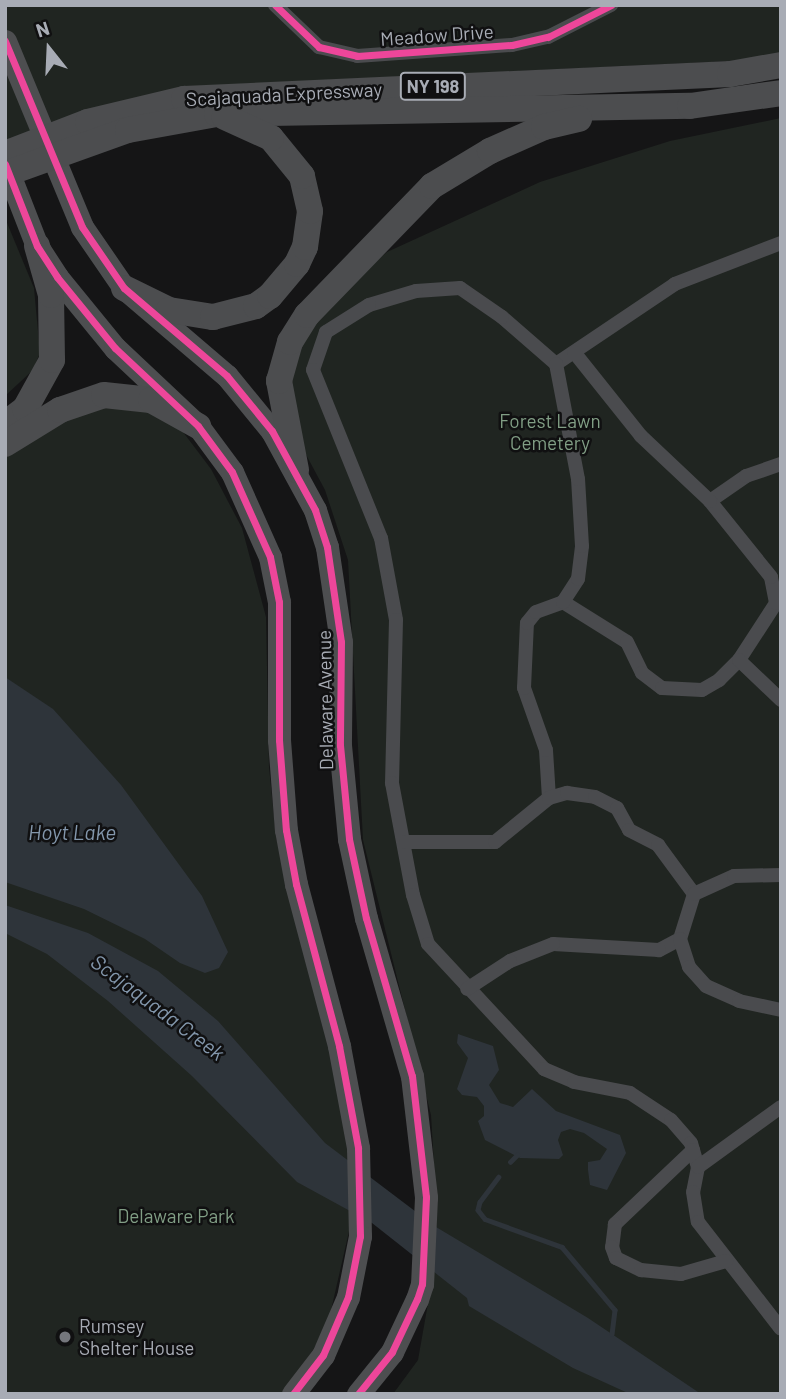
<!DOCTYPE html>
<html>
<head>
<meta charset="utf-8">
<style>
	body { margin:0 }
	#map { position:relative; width:786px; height:1399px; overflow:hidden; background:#151516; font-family:Barlow,sans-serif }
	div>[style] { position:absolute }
	.green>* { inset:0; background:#202521 }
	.water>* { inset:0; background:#2e343a }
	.stream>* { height:4.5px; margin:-2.25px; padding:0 2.25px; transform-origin:2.25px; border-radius:2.25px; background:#2e343a }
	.street>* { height:14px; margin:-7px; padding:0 7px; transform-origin:7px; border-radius:7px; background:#4a4b4e }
	.primary>* { height:23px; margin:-11.5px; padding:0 11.5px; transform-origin:11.5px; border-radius:11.5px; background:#4d4e50 }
	.highway>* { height:26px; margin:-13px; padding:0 13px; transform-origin:13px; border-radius:13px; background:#4c4d4f }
	.cycleway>* { height:7px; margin:-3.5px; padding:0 3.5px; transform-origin:3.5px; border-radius:3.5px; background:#ed469a }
	.dots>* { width:19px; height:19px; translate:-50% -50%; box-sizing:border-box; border:4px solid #101011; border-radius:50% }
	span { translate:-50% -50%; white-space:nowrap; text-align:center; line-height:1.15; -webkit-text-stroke:5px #101011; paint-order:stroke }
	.shield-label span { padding:2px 5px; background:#101011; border:2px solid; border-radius:5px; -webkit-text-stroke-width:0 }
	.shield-label { font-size:18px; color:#a8acb5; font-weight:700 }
	.street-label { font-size:19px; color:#a8acb5 }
	.park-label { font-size:19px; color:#819e85 }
	.poi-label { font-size:19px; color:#a8acb5 }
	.left { translate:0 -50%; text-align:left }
	.water-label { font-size:21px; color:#8397ac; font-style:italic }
	.frame { position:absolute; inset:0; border:7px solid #a8acb5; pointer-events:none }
	.north { position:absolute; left:14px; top:14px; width:70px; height:70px; -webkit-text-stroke:5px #101011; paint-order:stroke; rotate:342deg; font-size:19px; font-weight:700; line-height:28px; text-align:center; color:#a8acb5 }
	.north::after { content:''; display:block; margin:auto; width:24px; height:32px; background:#a8acb5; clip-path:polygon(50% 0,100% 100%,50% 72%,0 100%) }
</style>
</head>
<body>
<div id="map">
	<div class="green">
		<i style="clip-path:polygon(5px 5px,781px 5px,781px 54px,733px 61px,200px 86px,5px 148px)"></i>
		<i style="clip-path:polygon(781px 118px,781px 1394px,393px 1394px,418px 1360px,433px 1275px,437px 1214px,431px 1115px,363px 840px,348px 560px,325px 490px,303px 449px,289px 385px,296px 356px,309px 328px,347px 285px,387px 252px,540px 182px,670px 141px)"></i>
		<i style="clip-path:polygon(5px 218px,34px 288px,40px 353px,33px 370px,5px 396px)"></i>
		<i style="clip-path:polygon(119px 398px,180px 428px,211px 469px,242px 528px,266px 617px,269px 767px,276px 837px,331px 1052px,347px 1143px,350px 1227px,329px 1319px,305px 1366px,282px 1394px,5px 1394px,5px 454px,35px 434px)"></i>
	</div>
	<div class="water">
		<i style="clip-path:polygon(5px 677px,53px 709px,121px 785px,202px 896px,228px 952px,219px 968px,205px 973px,180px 963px,145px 939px,84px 909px,5px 882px)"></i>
		<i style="clip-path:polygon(5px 905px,88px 933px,158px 971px,218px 1021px,325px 1143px,436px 1227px,588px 1318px,701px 1394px,630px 1394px,573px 1368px,469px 1306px,467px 1298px,372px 1223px,297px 1182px,192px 1076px,108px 1001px,47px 954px,5px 933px)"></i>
		<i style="clip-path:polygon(458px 1034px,493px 1046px,499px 1070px,489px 1085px,500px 1103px,513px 1107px,532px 1089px,556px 1111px,620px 1135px,626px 1153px,607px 1190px,590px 1185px,588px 1170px,588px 1162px,600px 1160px,607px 1149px,584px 1133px,570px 1129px,561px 1132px,558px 1140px,563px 1155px,559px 1159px,520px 1158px,485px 1140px,478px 1121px,484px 1116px,484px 1106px,477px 1097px,462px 1095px,457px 1089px,468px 1058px,457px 1043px)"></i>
	</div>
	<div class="stream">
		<i style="left:510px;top:1162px;width:10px;rotate:-45deg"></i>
		<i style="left:499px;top:1177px;width:31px;rotate:127deg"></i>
		<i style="left:480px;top:1202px;width:8px;rotate:104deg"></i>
		<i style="left:478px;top:1210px;width:11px;rotate:52deg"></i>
		<i style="left:485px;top:1219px;width:82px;rotate:20deg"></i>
		<i style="left:562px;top:1247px;width:82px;rotate:49.9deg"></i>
		<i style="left:615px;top:1310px;width:24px;rotate:97deg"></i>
	</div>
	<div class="street">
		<i style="left:275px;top:5px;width:61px;rotate:43.7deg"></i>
		<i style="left:319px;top:47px;width:39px;rotate:13deg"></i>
		<i style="left:357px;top:56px;width:155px;rotate:-4.1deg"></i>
		<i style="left:512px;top:45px;width:37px;rotate:-13deg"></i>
		<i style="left:548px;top:37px;width:71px;rotate:-26.9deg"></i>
		<i style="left:781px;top:243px;width:114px;rotate:158.9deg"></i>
		<i style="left:675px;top:284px;width:143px;rotate:146.1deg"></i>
		<i style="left:556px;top:364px;width:72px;rotate:-139deg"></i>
		<i style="left:502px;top:317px;width:51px;rotate:-145.4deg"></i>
		<i style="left:460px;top:288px;width:44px;rotate:176.1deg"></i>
		<i style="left:416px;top:291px;width:49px;rotate:163.4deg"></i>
		<i style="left:369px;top:305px;width:51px;rotate:147.9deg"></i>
		<i style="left:326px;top:332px;width:40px;rotate:108.9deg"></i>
		<i style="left:313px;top:370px;width:181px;rotate:68deg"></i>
		<i style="left:381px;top:538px;width:83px;rotate:79.6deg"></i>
		<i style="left:396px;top:620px;width:163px;rotate:91.4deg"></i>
		<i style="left:392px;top:783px;width:114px;rotate:79.4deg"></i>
		<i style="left:413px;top:895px;width:51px;rotate:73deg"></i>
		<i style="left:428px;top:944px;width:171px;rotate:47.1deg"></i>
		<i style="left:544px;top:1069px;width:33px;rotate:23deg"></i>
		<i style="left:574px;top:1082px;width:57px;rotate:11.1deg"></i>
		<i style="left:630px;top:1093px;width:49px;rotate:33.4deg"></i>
		<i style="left:671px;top:1120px;width:30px;rotate:49deg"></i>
		<i style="left:691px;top:1143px;width:25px;rotate:74deg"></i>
		<i style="left:698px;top:1167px;width:25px;rotate:101deg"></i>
		<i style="left:693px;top:1192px;width:30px;rotate:81deg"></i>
		<i style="left:698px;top:1222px;width:135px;rotate:52.2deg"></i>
		<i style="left:710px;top:501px;width:44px;rotate:-34.8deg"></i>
		<i style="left:746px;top:476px;width:37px;rotate:-19deg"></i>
		<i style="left:563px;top:602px;width:75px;rotate:32deg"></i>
		<i style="left:627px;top:642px;width:34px;rotate:64deg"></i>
		<i style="left:642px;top:673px;width:25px;rotate:37deg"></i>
		<i style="left:662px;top:688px;width:40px;rotate:2.9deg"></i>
		<i style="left:702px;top:690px;width:20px;rotate:-30deg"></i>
		<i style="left:719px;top:680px;width:28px;rotate:-45deg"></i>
		<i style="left:739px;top:660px;width:68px;rotate:-57deg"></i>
		<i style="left:776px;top:603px;width:26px;rotate:-101deg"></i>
		<i style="left:771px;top:577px;width:97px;rotate:-128.8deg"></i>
		<i style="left:710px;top:501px;width:95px;rotate:-136.7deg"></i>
		<i style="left:641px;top:436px;width:107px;rotate:-128.6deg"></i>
		<i style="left:739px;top:660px;width:58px;rotate:43.6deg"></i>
		<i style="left:549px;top:798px;width:48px;rotate:-93.6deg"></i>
		<i style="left:546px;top:750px;width:66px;rotate:-109.5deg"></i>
		<i style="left:524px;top:688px;width:65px;rotate:-87.4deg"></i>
		<i style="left:527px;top:623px;width:14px;rotate:-51deg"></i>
		<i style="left:536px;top:612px;width:29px;rotate:-20deg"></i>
		<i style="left:563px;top:602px;width:27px;rotate:-57deg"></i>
		<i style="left:578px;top:579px;width:33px;rotate:-83deg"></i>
		<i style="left:582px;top:546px;width:67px;rotate:-93.4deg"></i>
		<i style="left:578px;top:479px;width:117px;rotate:-100.8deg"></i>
		<i style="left:406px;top:842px;width:89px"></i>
		<i style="left:495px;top:842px;width:70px;rotate:-39.2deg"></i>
		<i style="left:549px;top:798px;width:19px;rotate:-16deg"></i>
		<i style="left:567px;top:793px;width:28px;rotate:8deg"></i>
		<i style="left:595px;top:797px;width:25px;rotate:27deg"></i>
		<i style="left:617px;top:808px;width:25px;rotate:61deg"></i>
		<i style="left:629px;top:830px;width:33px;rotate:27deg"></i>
		<i style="left:658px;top:845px;width:61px;rotate:53.7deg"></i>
		<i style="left:694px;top:894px;width:47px;rotate:107.3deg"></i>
		<i style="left:680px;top:939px;width:24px;rotate:152deg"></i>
		<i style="left:659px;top:950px;width:106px;rotate:-176.8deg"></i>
		<i style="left:553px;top:944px;width:46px;rotate:158.4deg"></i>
		<i style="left:510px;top:961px;width:51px;rotate:146.9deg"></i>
		<i style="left:694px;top:894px;width:44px;rotate:-24.2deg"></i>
		<i style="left:734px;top:876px;width:47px;rotate:-1.2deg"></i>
		<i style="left:680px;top:939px;width:29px;rotate:72deg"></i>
		<i style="left:689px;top:967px;width:25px;rotate:48deg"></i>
		<i style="left:706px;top:986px;width:36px;rotate:24deg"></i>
		<i style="left:739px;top:1001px;width:43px;rotate:12.1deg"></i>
		<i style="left:693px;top:1150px;width:108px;rotate:136.5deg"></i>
		<i style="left:615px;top:1224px;width:23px;rotate:97deg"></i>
		<i style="left:612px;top:1247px;width:12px;rotate:70deg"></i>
		<i style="left:616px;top:1258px;width:28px;rotate:26deg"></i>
		<i style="left:641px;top:1270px;width:40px;rotate:5.7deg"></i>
		<i style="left:681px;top:1274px;width:47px;rotate:-16.1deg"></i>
		<i style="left:698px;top:1167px;width:102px;rotate:-35.9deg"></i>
	</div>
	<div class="primary">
		<i style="left:5px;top:41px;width:201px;rotate:67.5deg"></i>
		<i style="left:82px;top:227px;width:74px;rotate:55.5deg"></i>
		<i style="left:124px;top:288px;width:135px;rotate:40.5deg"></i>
		<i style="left:227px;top:376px;width:71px;rotate:50.7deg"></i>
		<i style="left:272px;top:431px;width:90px;rotate:61.4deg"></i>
		<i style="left:315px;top:510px;width:39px;rotate:72deg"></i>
		<i style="left:327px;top:547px;width:96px;rotate:81.6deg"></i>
		<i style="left:341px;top:642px;width:103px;rotate:90.6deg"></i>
		<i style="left:340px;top:745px;width:94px;rotate:84.5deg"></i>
		<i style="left:349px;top:839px;width:81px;rotate:77.9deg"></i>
		<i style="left:366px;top:918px;width:165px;rotate:73.8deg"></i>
		<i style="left:412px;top:1076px;width:122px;rotate:83.4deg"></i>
		<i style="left:426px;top:1197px;width:87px;rotate:92.6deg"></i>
		<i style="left:422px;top:1284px;width:16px;rotate:108deg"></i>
		<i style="left:417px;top:1299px;width:59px;rotate:115.3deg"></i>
		<i style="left:392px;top:1352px;width:54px;rotate:129deg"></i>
		<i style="left:5px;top:164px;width:88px;rotate:68.7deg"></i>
		<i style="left:37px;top:246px;width:37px;rotate:57deg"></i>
		<i style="left:57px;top:277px;width:92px;rotate:50.8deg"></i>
		<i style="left:115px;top:348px;width:114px;rotate:43.2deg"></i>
		<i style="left:198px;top:426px;width:57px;rotate:53.5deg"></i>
		<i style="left:232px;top:472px;width:93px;rotate:65.9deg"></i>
		<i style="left:270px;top:557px;width:46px;rotate:78.7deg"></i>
		<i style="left:279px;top:602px;width:138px;rotate:90deg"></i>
		<i style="left:279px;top:740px;width:90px;rotate:85.6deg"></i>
		<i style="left:286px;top:830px;width:55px;rotate:79.5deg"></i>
		<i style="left:296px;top:884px;width:168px;rotate:75.1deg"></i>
		<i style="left:339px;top:1046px;width:104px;rotate:79.4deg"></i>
		<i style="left:358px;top:1148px;width:88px;rotate:88.7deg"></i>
		<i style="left:360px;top:1236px;width:62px;rotate:101.1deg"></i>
		<i style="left:348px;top:1297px;width:63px;rotate:113.3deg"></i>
		<i style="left:323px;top:1355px;width:49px;rotate:127.6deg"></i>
	</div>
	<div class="highway">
		<i style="left:5px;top:154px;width:89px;rotate:-21.1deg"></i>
		<i style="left:88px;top:122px;width:99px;rotate:-13.5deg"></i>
		<i style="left:184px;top:99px;width:547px;rotate:-2.62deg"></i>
		<i style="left:730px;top:74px;width:52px;rotate:-10deg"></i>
		<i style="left:5px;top:174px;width:131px;rotate:-19.7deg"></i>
		<i style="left:128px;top:130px;width:90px;rotate:-10.2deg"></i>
		<i style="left:217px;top:114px;width:473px;rotate:-1deg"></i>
		<i style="left:690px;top:106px;width:92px;rotate:-8.1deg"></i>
		<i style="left:124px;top:288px;width:50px;rotate:26.1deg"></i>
		<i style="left:169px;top:310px;width:45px;rotate:9deg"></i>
		<i style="left:213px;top:317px;width:44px;rotate:-14.3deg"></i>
		<i style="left:256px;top:306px;width:17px;rotate:-36deg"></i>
		<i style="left:270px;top:296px;width:42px;rotate:-49.8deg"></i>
		<i style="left:297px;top:264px;width:19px;rotate:-65deg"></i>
		<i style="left:305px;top:247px;width:36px;rotate:-82deg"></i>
		<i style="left:310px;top:211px;width:36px;rotate:-103deg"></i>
		<i style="left:302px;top:176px;width:49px;rotate:-129.2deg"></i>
		<i style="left:271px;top:138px;width:51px;rotate:-155.5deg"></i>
		<i style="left:5px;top:424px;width:25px;rotate:-37deg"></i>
		<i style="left:25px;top:409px;width:56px;rotate:-61.1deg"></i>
		<i style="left:52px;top:360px;width:65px;rotate:-90.9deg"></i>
		<i style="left:51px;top:295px;width:51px;rotate:-105.9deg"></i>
		<i style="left:5px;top:444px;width:65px;rotate:-31.7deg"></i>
		<i style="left:60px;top:410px;width:46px;rotate:-18.8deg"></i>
		<i style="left:104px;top:395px;width:47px;rotate:6.1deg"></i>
		<i style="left:151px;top:400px;width:54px;rotate:29deg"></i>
		<i style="left:296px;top:470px;width:91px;rotate:-100.8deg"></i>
		<i style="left:279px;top:381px;width:41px;rotate:-74.2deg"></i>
		<i style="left:290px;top:342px;width:32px;rotate:-58deg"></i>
		<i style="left:307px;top:315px;width:180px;rotate:-45.9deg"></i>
		<i style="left:432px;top:186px;width:68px;rotate:-31.1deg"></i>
		<i style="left:490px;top:151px;width:59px;rotate:-24deg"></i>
		<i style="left:544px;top:127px;width:36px;rotate:-13deg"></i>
	</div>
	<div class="cycleway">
		<i style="left:275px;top:5px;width:61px;rotate:43.7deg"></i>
		<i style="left:319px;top:47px;width:39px;rotate:13deg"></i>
		<i style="left:357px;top:56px;width:155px;rotate:-4.1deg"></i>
		<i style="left:512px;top:45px;width:37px;rotate:-13deg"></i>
		<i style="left:548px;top:37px;width:71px;rotate:-26.9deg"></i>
		<i style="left:5px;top:41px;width:201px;rotate:67.5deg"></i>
		<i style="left:82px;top:227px;width:74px;rotate:55.5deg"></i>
		<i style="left:124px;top:288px;width:135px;rotate:40.5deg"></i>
		<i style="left:227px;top:376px;width:71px;rotate:50.7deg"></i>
		<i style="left:272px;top:431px;width:90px;rotate:61.4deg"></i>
		<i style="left:315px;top:510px;width:39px;rotate:72deg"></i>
		<i style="left:327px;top:547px;width:96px;rotate:81.6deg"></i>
		<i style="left:341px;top:642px;width:103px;rotate:90.6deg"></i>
		<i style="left:340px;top:745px;width:94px;rotate:84.5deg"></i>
		<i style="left:349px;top:839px;width:81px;rotate:77.9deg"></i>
		<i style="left:366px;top:918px;width:165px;rotate:73.8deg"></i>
		<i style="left:412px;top:1076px;width:122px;rotate:83.4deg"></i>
		<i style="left:426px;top:1197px;width:87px;rotate:92.6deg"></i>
		<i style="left:422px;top:1284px;width:16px;rotate:108deg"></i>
		<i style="left:417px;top:1299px;width:59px;rotate:115.3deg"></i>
		<i style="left:392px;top:1352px;width:54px;rotate:129deg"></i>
		<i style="left:5px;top:164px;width:88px;rotate:68.7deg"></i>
		<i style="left:37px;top:246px;width:37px;rotate:57deg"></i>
		<i style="left:57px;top:277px;width:92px;rotate:50.8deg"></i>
		<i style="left:115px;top:348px;width:114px;rotate:43.2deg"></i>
		<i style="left:198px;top:426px;width:57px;rotate:53.5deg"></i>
		<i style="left:232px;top:472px;width:93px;rotate:65.9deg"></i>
		<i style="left:270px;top:557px;width:46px;rotate:78.7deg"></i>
		<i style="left:279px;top:602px;width:138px;rotate:90deg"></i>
		<i style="left:279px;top:740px;width:90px;rotate:85.6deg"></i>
		<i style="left:286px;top:830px;width:55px;rotate:79.5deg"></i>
		<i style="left:296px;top:884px;width:168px;rotate:75.1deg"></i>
		<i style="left:339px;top:1046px;width:104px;rotate:79.4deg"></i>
		<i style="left:358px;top:1148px;width:88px;rotate:88.7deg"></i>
		<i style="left:360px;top:1236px;width:62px;rotate:101.1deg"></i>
		<i style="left:348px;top:1297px;width:63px;rotate:113.3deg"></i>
		<i style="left:323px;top:1355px;width:49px;rotate:127.6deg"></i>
	</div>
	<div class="dots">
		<i style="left:65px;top:1337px;background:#75777d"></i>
	</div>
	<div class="shield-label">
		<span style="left:433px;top:86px">NY 198</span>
	</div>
	<div class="street-label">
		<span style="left:437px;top:35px;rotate:-4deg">Meadow Drive</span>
		<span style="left:284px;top:94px;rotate:-3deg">Scajaquada Expressway</span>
		<span style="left:325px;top:700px;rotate:-91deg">Delaware Avenue</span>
	</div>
	<div class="park-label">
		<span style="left:550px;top:432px">Forest Lawn<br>Cemetery</span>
		<span style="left:176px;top:1216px">Delaware Park</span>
	</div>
	<div class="poi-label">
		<span class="left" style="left:79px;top:1337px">Rumsey<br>Shelter House</span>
	</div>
	<div class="water-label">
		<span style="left:72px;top:832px">Hoyt Lake</span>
		<span style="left:158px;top:1007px;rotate:37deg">Scajaquada Creek</span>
	</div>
	<div class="frame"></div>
	<div class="north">N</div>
</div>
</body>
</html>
